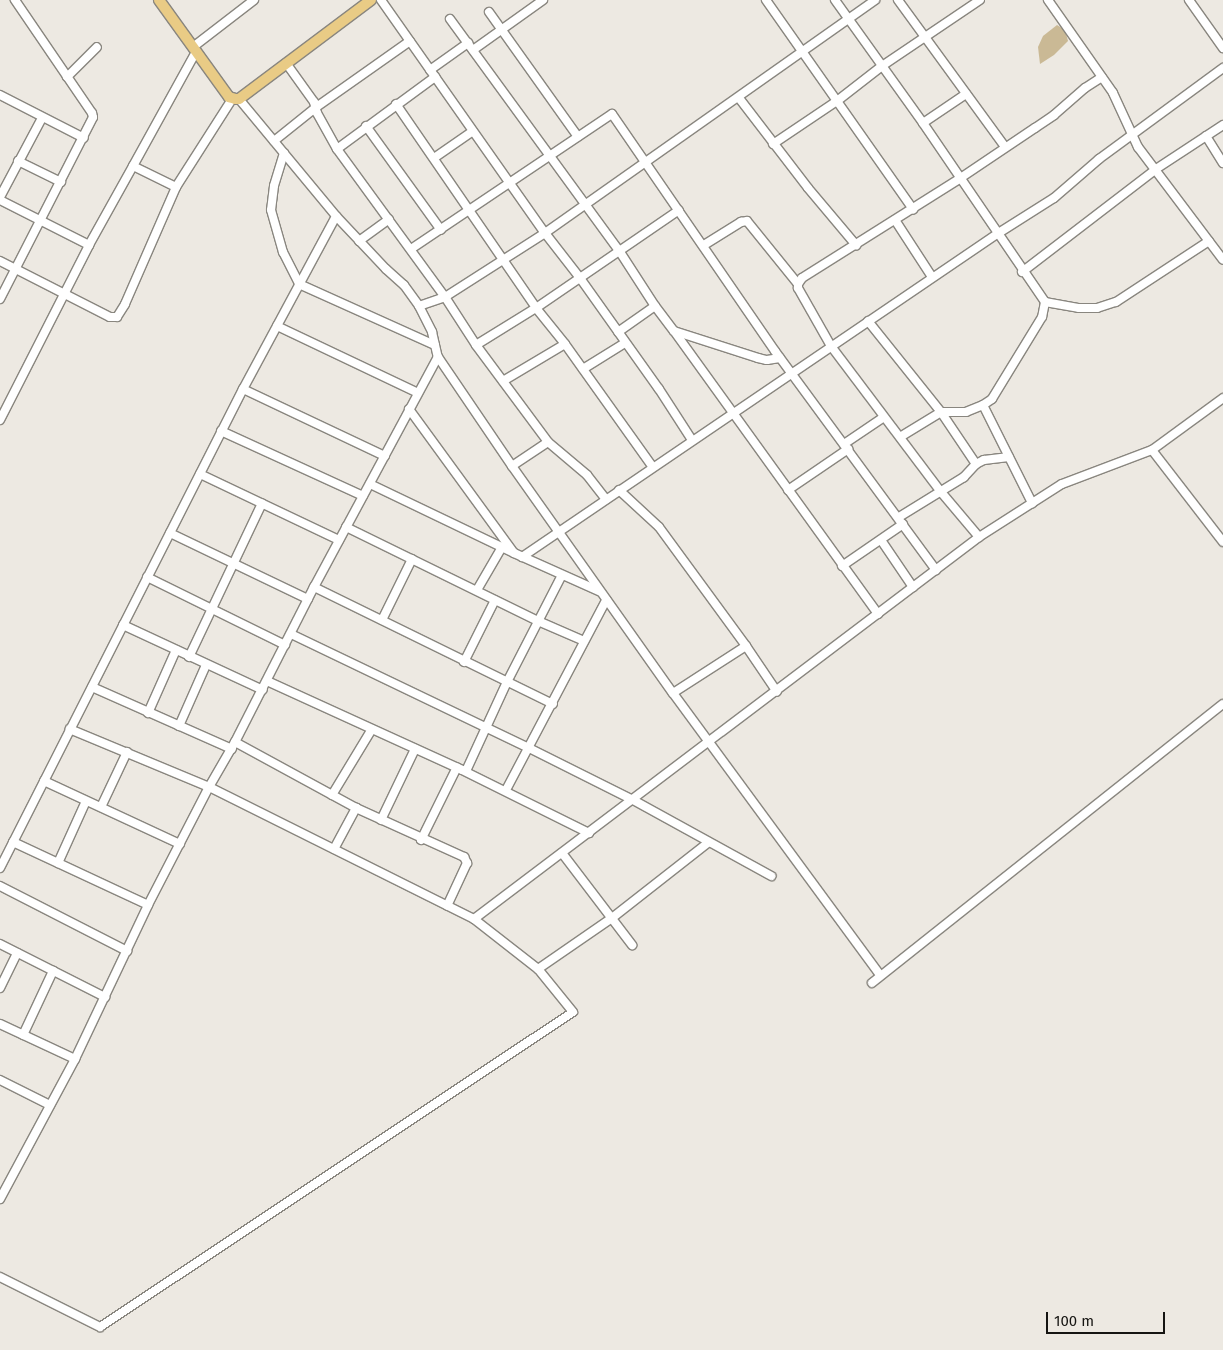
<!DOCTYPE html>
<html>
<head>
<meta charset="utf-8">
<style>
	body { margin:0 }
	#map { position:relative; width:1223px; height:1350px; overflow:hidden; background:#ede9e2; font-family:"Fira Sans",sans-serif }
	div>[style] { position:absolute }
	.green>* { inset:0; background:#cab995 }
	.roads { filter:drop-shadow(1px 0 #89867f) drop-shadow(-1px 0 #89867f) drop-shadow(0 1px #89867f) drop-shadow(0 -1px #89867f) }
	.minor>* { height:8px; margin:-4px; padding:0 4px; transform-origin:4px; border-radius:4px; background:#fff }
	.major>* { height:10px; margin:-5px; padding:0 5px; transform-origin:5px; border-radius:5px; background:#e9cb85 }
	span { translate:-50% -50%; white-space:nowrap; text-align:center; line-height:1.15; -webkit-text-stroke:5px #ede9e2; paint-order:stroke }
	.scale { position:absolute; left:1046px; top:1312px; width:119px; height:22px; box-sizing:border-box; border:2px solid #161512; border-top:0; padding-left:6px; font-size:15px; line-height:18px; white-space:nowrap; color:#161512; -webkit-text-stroke:4px #ede9e2; paint-order:stroke }
</style>
</head>
<body>
<div id="map">
	<div class="green">
		<i style="clip-path:polygon(1057px 25px,1065px 30px,1068px 41px,1054px 55px,1040px 64px,1038px 47px,1043px 36px)"></i>
	</div>
	<div class="roads">
		<div class="minor">
			<i style="left:381px;top:0;width:285px;rotate:54.9deg"></i>
			<i style="left:545px;top:233px;width:57px;rotate:52.1deg"></i>
			<i style="left:580px;top:278px;width:136px;rotate:54.6deg"></i>
			<i style="left:659px;top:389px;width:61px;rotate:57.1deg"></i>
			<i style="left:766px;top:0;width:256px;rotate:54.9deg"></i>
			<i style="left:835px;top:0;width:151px;rotate:54.4deg"></i>
			<i style="left:923px;top:123px;width:217px;rotate:55.7deg"></i>
			<i style="left:1045px;top:302px;width:15px;rotate:101deg"></i>
			<i style="left:1042px;top:317px;width:96px;rotate:121.4deg"></i>
			<i style="left:992px;top:399px;width:11px;rotate:146deg"></i>
			<i style="left:983px;top:405px;width:18px;rotate:158deg"></i>
			<i style="left:966px;top:412px;width:25px;rotate:180deg"></i>
			<i style="left:941px;top:412px;width:48px;rotate:148.6deg"></i>
			<i style="left:898px;top:0;width:182px;rotate:53.9deg"></i>
			<i style="left:1048px;top:0;width:113px;rotate:55deg"></i>
			<i style="left:1113px;top:93px;width:60px;rotate:65.2deg"></i>
			<i style="left:1138px;top:147px;width:141px;rotate:53deg"></i>
			<i style="left:1189px;top:0;width:59px;rotate:54.7deg"></i>
			<i style="left:489px;top:12px;width:153px;rotate:54.5deg"></i>
			<i style="left:450px;top:19px;width:288px;rotate:53.9deg"></i>
			<i style="left:620px;top:252px;width:64px;rotate:57.1deg"></i>
			<i style="left:655px;top:306px;width:45px;rotate:144.9deg"></i>
			<i style="left:193px;top:47px;width:77px;rotate:-37.6deg"></i>
			<i style="left:473px;top:50px;width:86px;rotate:-35.5deg"></i>
			<i style="left:286px;top:63px;width:48px;rotate:54.3deg"></i>
			<i style="left:314px;top:102px;width:11px;rotate:75deg"></i>
			<i style="left:317px;top:113px;width:41px;rotate:60.9deg"></i>
			<i style="left:337px;top:149px;width:183px;rotate:53.9deg"></i>
			<i style="left:445px;top:297px;width:57px;rotate:57.1deg"></i>
			<i style="left:476px;top:345px;width:121px;rotate:53.4deg"></i>
			<i style="left:548px;top:442px;width:51px;rotate:40.2deg"></i>
			<i style="left:587px;top:475px;width:31px;rotate:52deg"></i>
			<i style="left:430px;top:70px;width:47px;rotate:-35.4deg"></i>
			<i style="left:67px;top:77px;width:42px;rotate:-45deg"></i>
			<i style="left:0;top:95px;width:94px;rotate:27.1deg"></i>
			<i style="left:739px;top:98px;width:113px;rotate:52.5deg"></i>
			<i style="left:808px;top:188px;width:75px;rotate:49.9deg"></i>
			<i style="left:239px;top:99px;width:152px;rotate:50.3deg"></i>
			<i style="left:336px;top:216px;width:73px;rotate:46.7deg"></i>
			<i style="left:386px;top:269px;width:24px;rotate:42deg"></i>
			<i style="left:404px;top:285px;width:26px;rotate:54deg"></i>
			<i style="left:419px;top:306px;width:29px;rotate:63deg"></i>
			<i style="left:432px;top:332px;width:26px;rotate:77deg"></i>
			<i style="left:438px;top:357px;width:132px;rotate:55.8deg"></i>
			<i style="left:512px;top:466px;width:278px;rotate:54.7deg"></i>
			<i style="left:673px;top:693px;width:350px;rotate:53.7deg"></i>
			<i style="left:396px;top:104px;width:247px;rotate:55.5deg"></i>
			<i style="left:536px;top:308px;width:46px;rotate:51.1deg"></i>
			<i style="left:565px;top:344px;width:150px;rotate:54.5deg"></i>
			<i style="left:923px;top:123px;width:52px;rotate:-34deg"></i>
			<i style="left:366px;top:126px;width:128px;rotate:54.2deg"></i>
			<i style="left:1206px;top:136px;width:32px;rotate:58deg"></i>
			<i style="left:274px;top:141px;width:53px;rotate:-38.8deg"></i>
			<i style="left:315px;top:108px;width:116px;rotate:-35.2deg"></i>
			<i style="left:773px;top:144px;width:77px;rotate:-33.9deg"></i>
			<i style="left:837px;top:101px;width:57px;rotate:-37.9deg"></i>
			<i style="left:882px;top:66px;width:118px;rotate:-34deg"></i>
			<i style="left:337px;top:149px;width:122px;rotate:-36.3deg"></i>
			<i style="left:284px;top:153px;width:34px;rotate:107deg"></i>
			<i style="left:274px;top:186px;width:24px;rotate:97deg"></i>
			<i style="left:271px;top:210px;width:44px;rotate:74.1deg"></i>
			<i style="left:283px;top:252px;width:36px;rotate:63deg"></i>
			<i style="left:299px;top:284px;width:149px;rotate:24.2deg"></i>
			<i style="left:434px;top:158px;width:47px;rotate:-34.7deg"></i>
			<i style="left:18px;top:161px;width:48px;rotate:26deg"></i>
			<i style="left:133px;top:166px;width:130px;rotate:-61.1deg"></i>
			<i style="left:0;top:197px;width:89px;rotate:-62deg"></i>
			<i style="left:0;top:200px;width:100px;rotate:26.8deg"></i>
			<i style="left:895px;top:220px;width:68px;rotate:57deg"></i>
			<i style="left:359px;top:241px;width:37px;rotate:-36deg"></i>
			<i style="left:704px;top:245px;width:44px;rotate:-31.9deg"></i>
			<i style="left:741px;top:222px;width:6px;rotate:-9deg"></i>
			<i style="left:747px;top:221px;width:81px;rotate:51deg"></i>
			<i style="left:798px;top:284px;width:4px;rotate:90deg"></i>
			<i style="left:798px;top:288px;width:67px;rotate:60.4deg"></i>
			<i style="left:831px;top:346px;width:183px;rotate:53deg"></i>
			<i style="left:941px;top:492px;width:59px;rotate:49.8deg"></i>
			<i style="left:411px;top:249px;width:242px;rotate:-33.9deg"></i>
			<i style="left:612px;top:114px;width:288px;rotate:55.5deg"></i>
			<i style="left:775px;top:351px;width:272px;rotate:53.7deg"></i>
			<i style="left:0;top:261px;width:123px;rotate:27deg"></i>
			<i style="left:110px;top:317px;width:7px"></i>
			<i style="left:117px;top:317px;width:15px;rotate:-58deg"></i>
			<i style="left:125px;top:304px;width:128px;rotate:-66.4deg"></i>
			<i style="left:1022px;top:272px;width:169px;rotate:-37.5deg"></i>
			<i style="left:1156px;top:169px;width:80px;rotate:-33.3deg"></i>
			<i style="left:798px;top:284px;width:7px;rotate:-56deg"></i>
			<i style="left:802px;top:278px;width:186px;rotate:-32.2deg"></i>
			<i style="left:959px;top:179px;width:92px;rotate:-33.9deg"></i>
			<i style="left:1035px;top:128px;width:23px;rotate:-34deg"></i>
			<i style="left:1054px;top:115px;width:41px;rotate:-41.1deg"></i>
			<i style="left:1085px;top:88px;width:20px;rotate:-33deg"></i>
			<i style="left:0;top:299px;width:204px;rotate:-62.9deg"></i>
			<i style="left:93px;top:117px;width:4px;rotate:-104deg"></i>
			<i style="left:92px;top:113px;width:137px;rotate:-124.3deg"></i>
			<i style="left:1045px;top:302px;width:35px;rotate:10deg"></i>
			<i style="left:1079px;top:308px;width:18px"></i>
			<i style="left:1097px;top:308px;width:20px;rotate:-18deg"></i>
			<i style="left:1116px;top:302px;width:111px;rotate:-33.3deg"></i>
			<i style="left:419px;top:306px;width:28px;rotate:-19deg"></i>
			<i style="left:445px;top:297px;width:119px;rotate:-32.6deg"></i>
			<i style="left:545px;top:233px;width:404px;rotate:-35.2deg"></i>
			<i style="left:655px;top:306px;width:31px;rotate:53deg"></i>
			<i style="left:674px;top:331px;width:88px;rotate:17.8deg"></i>
			<i style="left:758px;top:358px;width:9px;rotate:13deg"></i>
			<i style="left:767px;top:360px;width:13px;rotate:-9deg"></i>
			<i style="left:868px;top:321px;width:117px;rotate:51.3deg"></i>
			<i style="left:941px;top:412px;width:63px;rotate:56.1deg"></i>
			<i style="left:976px;top:464px;width:18px;rotate:133deg"></i>
			<i style="left:964px;top:477px;width:76px;rotate:148.4deg"></i>
			<i style="left:277px;top:326px;width:156px;rotate:25.4deg"></i>
			<i style="left:674px;top:331px;width:349px;rotate:54.2deg"></i>
			<i style="left:476px;top:345px;width:70px;rotate:-31.7deg"></i>
			<i style="left:536px;top:308px;width:173px;rotate:-34.4deg"></i>
			<i style="left:583px;top:369px;width:49px;rotate:-31.8deg"></i>
			<i style="left:503px;top:381px;width:72px;rotate:-30.8deg"></i>
			<i style="left:243px;top:389px;width:157px;rotate:25.3deg"></i>
			<i style="left:983px;top:405px;width:110px;rotate:63.4deg"></i>
			<i style="left:409px;top:409px;width:178px;rotate:53.9deg"></i>
			<i style="left:0;top:420px;width:196px;rotate:-63deg"></i>
			<i style="left:89px;top:245px;width:90px;rotate:-60.9deg"></i>
			<i style="left:133px;top:166px;width:48px;rotate:26deg"></i>
			<i style="left:176px;top:187px;width:104px;rotate:-57.5deg"></i>
			<i style="left:221px;top:431px;width:156px;rotate:24.6deg"></i>
			<i style="left:844px;top:444px;width:48px;rotate:-34deg"></i>
			<i style="left:1152px;top:450px;width:116px;rotate:52.3deg"></i>
			<i style="left:976px;top:464px;width:9px;rotate:-27deg"></i>
			<i style="left:984px;top:460px;width:25px;rotate:-7deg"></i>
			<i style="left:512px;top:466px;width:43px;rotate:-33.7deg"></i>
			<i style="left:200px;top:474px;width:154px;rotate:25.4deg"></i>
			<i style="left:370px;top:484px;width:160px;rotate:25.6deg"></i>
			<i style="left:514px;top:553px;width:93px;rotate:24.1deg"></i>
			<i style="left:619px;top:490px;width:54px;rotate:42.8deg"></i>
			<i style="left:659px;top:527px;width:147px;rotate:53.8deg"></i>
			<i style="left:746px;top:646px;width:55px;rotate:56deg"></i>
			<i style="left:788px;top:490px;width:73px;rotate:-34.3deg"></i>
			<i style="left:346px;top:527px;width:214px;rotate:26.1deg"></i>
			<i style="left:538px;top:621px;width:50px;rotate:23.5deg"></i>
			<i style="left:170px;top:533px;width:153px;rotate:25.6deg"></i>
			<i style="left:881px;top:540px;width:57px;rotate:55.8deg"></i>
			<i style="left:522px;top:557px;width:574px;rotate:-34.22deg"></i>
			<i style="left:997px;top:234px;width:67px;rotate:-32.3deg"></i>
			<i style="left:1054px;top:198px;width:60px;rotate:-40.9deg"></i>
			<i style="left:1099px;top:159px;width:154px;rotate:-36.3deg"></i>
			<i style="left:842px;top:566px;width:74px;rotate:-34.5deg"></i>
			<i style="left:147px;top:577px;width:154px;rotate:26.2deg"></i>
			<i style="left:314px;top:587px;width:266px;rotate:26.1deg"></i>
			<i style="left:477px;top:590px;width:50px;rotate:-59.8deg"></i>
			<i style="left:382px;top:620px;width:68px;rotate:-63.8deg"></i>
			<i style="left:123px;top:625px;width:154px;rotate:24.9deg"></i>
			<i style="left:291px;top:634px;width:264px;rotate:25.6deg"></i>
			<i style="left:529px;top:748px;width:116px;rotate:26.6deg"></i>
			<i style="left:633px;top:800px;width:158px;rotate:28.8deg"></i>
			<i style="left:189px;top:657px;width:170px;rotate:-64.6deg"></i>
			<i style="left:464px;top:662px;width:69px;rotate:-63.4deg"></i>
			<i style="left:267px;top:681px;width:214px;rotate:24.5deg"></i>
			<i style="left:462px;top:770px;width:142px;rotate:26.4deg"></i>
			<i style="left:92px;top:687px;width:153px;rotate:23.9deg"></i>
			<i style="left:673px;top:693px;width:87px;rotate:-32.8deg"></i>
			<i style="left:148px;top:713px;width:69px;rotate:-66deg"></i>
			<i style="left:179px;top:726px;width:67px;rotate:-66.1deg"></i>
			<i style="left:235px;top:742px;width:138px;rotate:28.6deg"></i>
			<i style="left:356px;top:808px;width:119px;rotate:24.4deg"></i>
			<i style="left:464px;top:857px;width:7px;rotate:63deg"></i>
			<i style="left:467px;top:863px;width:47px;rotate:114.9deg"></i>
			<i style="left:466px;top:771px;width:98px;rotate:-65.3deg"></i>
			<i style="left:507px;top:682px;width:120px;rotate:-62.8deg"></i>
			<i style="left:44px;top:781px;width:150px;rotate:24.9deg"></i>
			<i style="left:506px;top:790px;width:215px;rotate:-62.2deg"></i>
			<i style="left:332px;top:795px;width:77px;rotate:-58.8deg"></i>
			<i style="left:101px;top:807px;width:61px;rotate:-64.7deg"></i>
			<i style="left:381px;top:820px;width:79px;rotate:-64.4deg"></i>
			<i style="left:421px;top:840px;width:81px;rotate:-63.7deg"></i>
			<i style="left:13px;top:842px;width:149px;rotate:25deg"></i>
			<i style="left:334px;top:849px;width:47px;rotate:-61.8deg"></i>
			<i style="left:562px;top:853px;width:116px;rotate:52.7deg"></i>
			<i style="left:58px;top:863px;width:68px;rotate:-65.7deg"></i>
			<i style="left:0;top:868px;width:537px;rotate:-63.1deg"></i>
			<i style="left:243px;top:389px;width:196px;rotate:-61.7deg"></i>
			<i style="left:0;top:886px;width:143px;rotate:27.1deg"></i>
			<i style="left:474px;top:919px;width:633px;rotate:-37.11deg"></i>
			<i style="left:979px;top:537px;width:98px;rotate:-32.6deg"></i>
			<i style="left:1062px;top:484px;width:96px;rotate:-20.7deg"></i>
			<i style="left:1152px;top:450px;width:88px;rotate:-36.2deg"></i>
			<i style="left:0;top:944px;width:118px;rotate:26.8deg"></i>
			<i style="left:538px;top:969px;width:90px;rotate:-34.6deg"></i>
			<i style="left:612px;top:918px;width:123px;rotate:-38.1deg"></i>
			<i style="left:872px;top:983px;width:448px;rotate:-38.5deg"></i>
			<i style="left:0;top:988px;width:39px;rotate:-64deg"></i>
			<i style="left:0;top:1024px;width:83px;rotate:25deg"></i>
			<i style="left:23px;top:1035px;width:71px;rotate:-64.9deg"></i>
			<i style="left:0;top:1080px;width:56px;rotate:26.6deg"></i>
			<i style="left:0;top:1199px;width:159px;rotate:-61.8deg"></i>
			<i style="left:75px;top:1059px;width:170px;rotate:-64.6deg"></i>
			<i style="left:148px;top:905px;width:133px;rotate:-62.7deg"></i>
			<i style="left:209px;top:787px;width:52px;rotate:-60deg"></i>
			<i style="left:235px;top:742px;width:174px;rotate:-63deg"></i>
			<i style="left:314px;top:587px;width:261px;rotate:-61.7deg"></i>
			<i style="left:0;top:1277px;width:112px;rotate:26.6deg"></i>
			<i style="left:100px;top:1327px;width:568px;rotate:-33.66deg"></i>
			<i style="left:573px;top:1012px;width:55px;rotate:-129.1deg"></i>
			<i style="left:538px;top:969px;width:81px;rotate:-142deg"></i>
			<i style="left:474px;top:919px;width:296px;rotate:-153.5deg"></i>
			<i style="left:209px;top:787px;width:151px;rotate:-157.4deg"></i>
		</div>
		<div class="major">
			<i style="left:159px;top:0;width:120px;rotate:54.2deg"></i>
			<i style="left:229px;top:97px;width:6px;rotate:18deg"></i>
			<i style="left:235px;top:99px;width:4px"></i>
			<i style="left:239px;top:99px;width:165px;rotate:-36.9deg"></i>
		</div>
	</div>
	<div class="scale">100 m</div>
</div>
</body>
</html>
